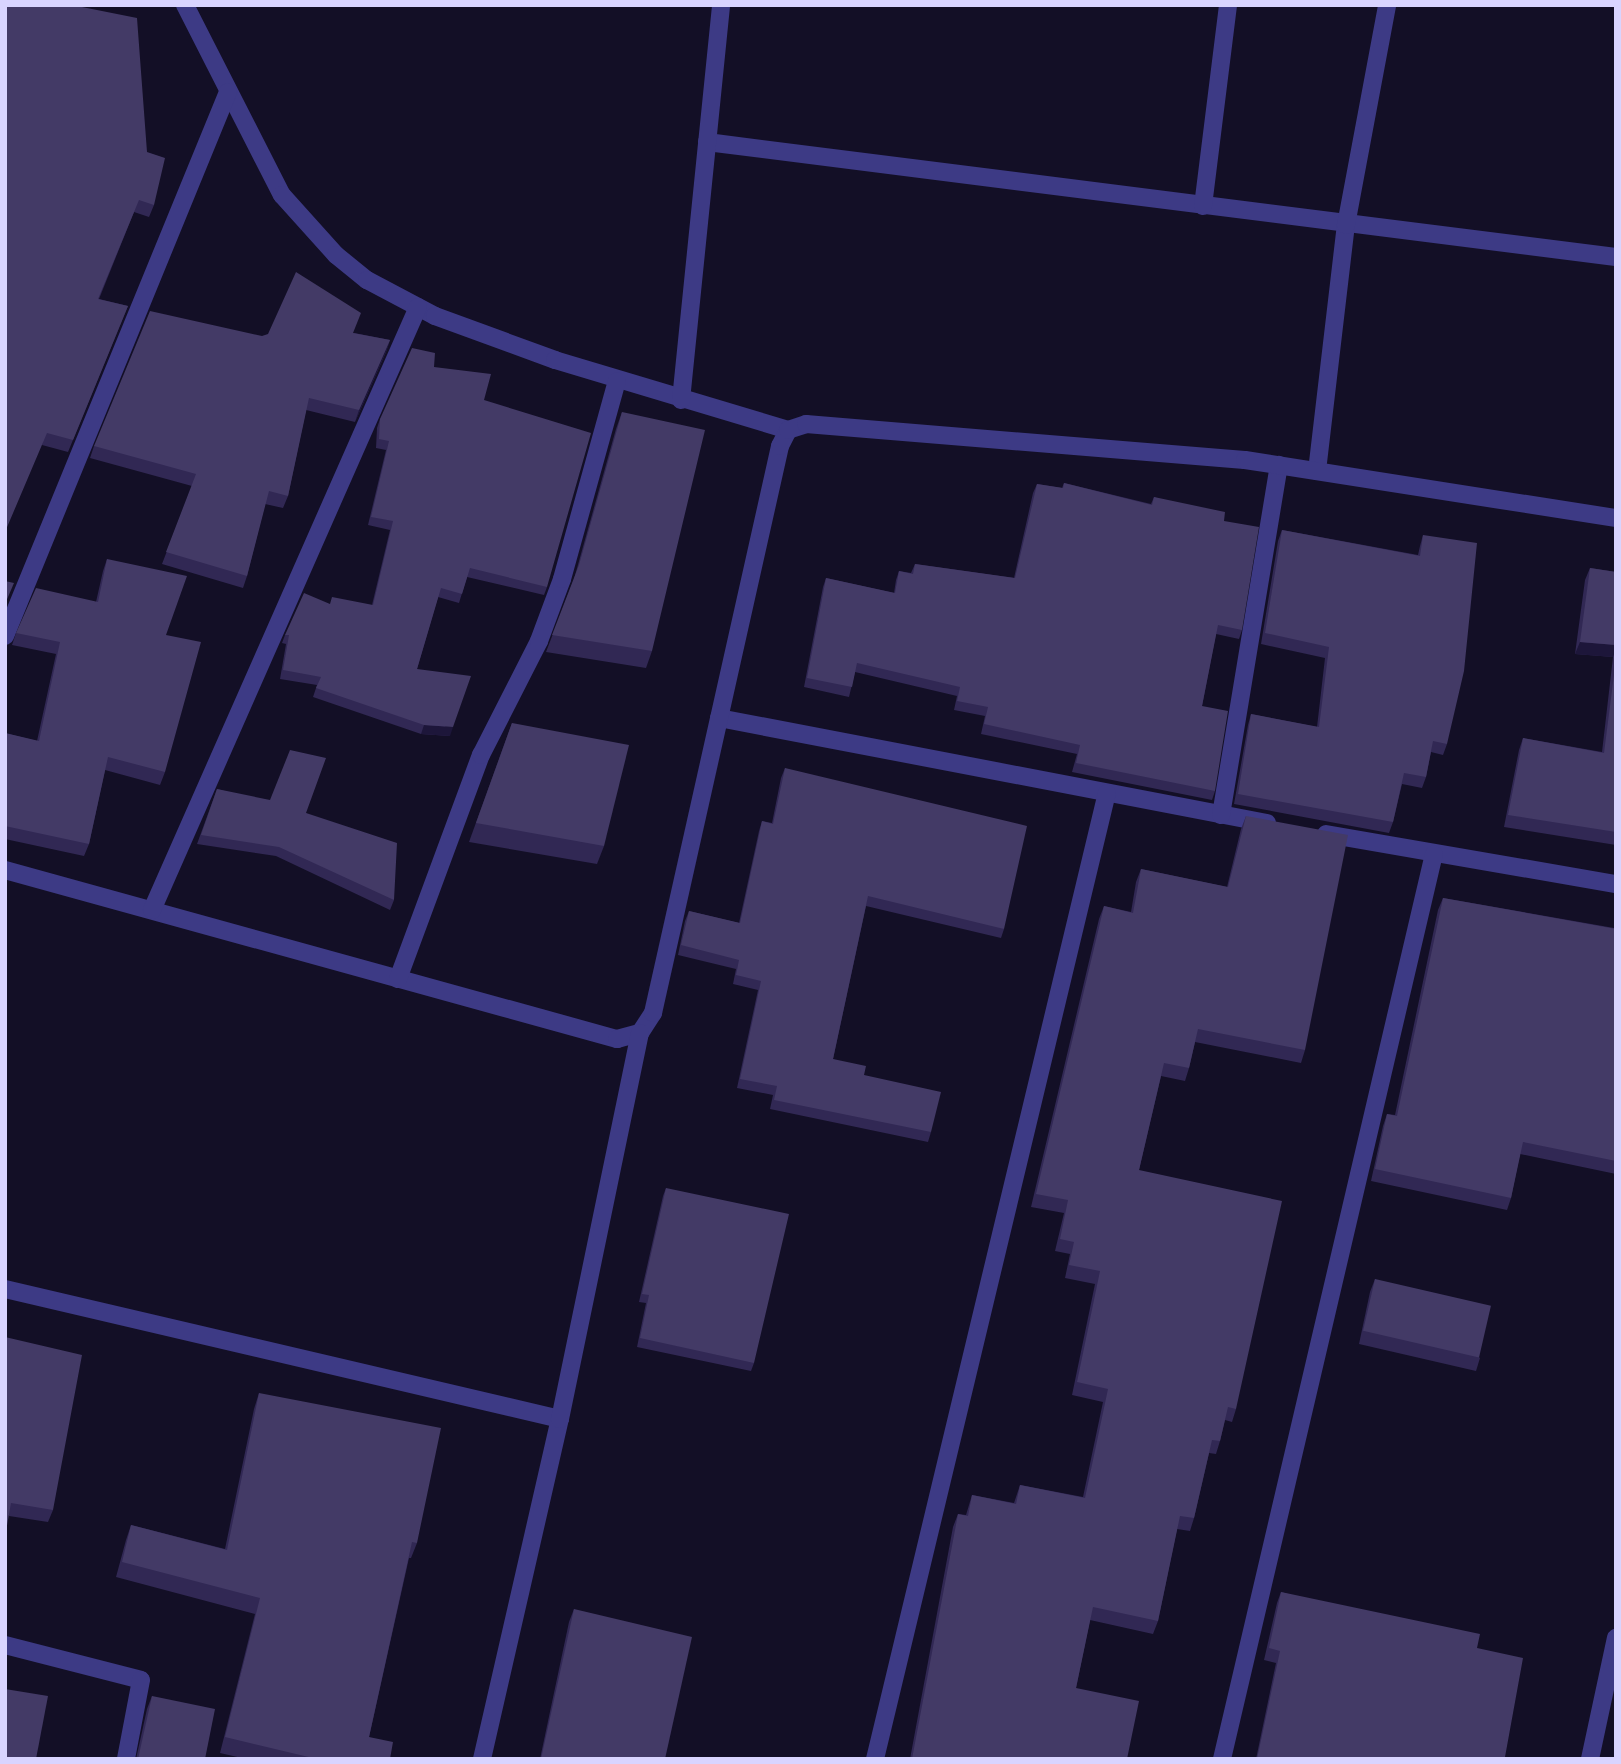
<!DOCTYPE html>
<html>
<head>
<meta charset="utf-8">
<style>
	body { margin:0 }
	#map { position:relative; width:1621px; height:1764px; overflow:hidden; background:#130f26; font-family:"Titillium Web",sans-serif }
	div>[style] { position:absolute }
	.minor>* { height:18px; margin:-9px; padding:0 9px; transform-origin:9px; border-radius:9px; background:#3d3a85 }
	.wall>* { inset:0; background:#312854 }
	.shaded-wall>* { inset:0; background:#1d163a }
	.building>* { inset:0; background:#433a66; transform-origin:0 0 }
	span { translate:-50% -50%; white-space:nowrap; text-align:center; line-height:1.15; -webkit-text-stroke:7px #130f26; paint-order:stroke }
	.frame { position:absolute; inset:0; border:7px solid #d9d4ff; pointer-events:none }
</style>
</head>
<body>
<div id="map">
	<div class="minor">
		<i style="left:185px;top:5px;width:213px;rotate:63deg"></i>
		<i style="left:282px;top:195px;width:81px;rotate:48deg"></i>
		<i style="left:336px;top:255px;width:40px;rotate:39deg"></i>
		<i style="left:367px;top:280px;width:77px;rotate:27.9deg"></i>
		<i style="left:435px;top:316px;width:128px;rotate:20.1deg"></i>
		<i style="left:555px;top:360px;width:243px;rotate:16.7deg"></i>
		<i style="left:707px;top:142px;width:916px;rotate:7.21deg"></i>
		<i style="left:1203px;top:206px;width:203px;rotate:-82.9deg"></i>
		<i style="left:681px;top:400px;width:397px;rotate:-84.2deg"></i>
		<i style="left:1317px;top:471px;width:248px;rotate:-83.3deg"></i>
		<i style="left:1346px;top:225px;width:224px;rotate:-79.4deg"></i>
		<i style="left:5px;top:636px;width:588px;rotate:-67.71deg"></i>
		<i style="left:719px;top:718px;width:558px;rotate:10.85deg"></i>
		<i style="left:1221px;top:815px;width:355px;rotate:-80.6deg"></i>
		<i style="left:1326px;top:834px;width:294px;rotate:9.8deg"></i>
		<i style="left:5px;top:870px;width:635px;rotate:15.44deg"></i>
		<i style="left:617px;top:1039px;width:24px;rotate:-15deg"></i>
		<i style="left:640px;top:1033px;width:24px;rotate:-57deg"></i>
		<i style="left:653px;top:1013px;width:581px;rotate:-77.37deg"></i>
		<i style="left:780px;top:446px;width:18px;rotate:-63deg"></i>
		<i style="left:788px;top:430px;width:19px;rotate:-18deg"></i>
		<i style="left:806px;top:424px;width:440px;rotate:4.7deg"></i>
		<i style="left:1245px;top:460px;width:376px;rotate:8.9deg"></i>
		<i style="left:152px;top:910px;width:659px;rotate:-66.2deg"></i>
		<i style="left:398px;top:979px;width:239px;rotate:-69.7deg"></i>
		<i style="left:481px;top:755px;width:128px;rotate:-63deg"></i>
		<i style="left:539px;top:641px;width:66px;rotate:-69.6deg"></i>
		<i style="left:562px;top:579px;width:205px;rotate:-74.5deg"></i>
		<i style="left:5px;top:1289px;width:570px;rotate:13.18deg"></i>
		<i style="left:5px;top:1645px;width:140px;rotate:14.4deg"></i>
		<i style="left:141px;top:1680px;width:80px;rotate:100.8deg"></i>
		<i style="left:482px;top:1759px;width:349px;rotate:-77.1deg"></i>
		<i style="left:560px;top:1419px;width:394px;rotate:-78.3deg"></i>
		<i style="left:875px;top:1759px;width:993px;rotate:-76.5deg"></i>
		<i style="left:1222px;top:1759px;width:929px;rotate:-76.82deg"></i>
		<i style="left:1590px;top:1759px;width:124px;rotate:-77.9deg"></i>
	</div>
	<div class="wall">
		<i style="clip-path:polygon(82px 7px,147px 152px,154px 205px,149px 217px,134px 212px,99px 299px,128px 306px,68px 452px,42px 445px)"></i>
		<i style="clip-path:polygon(354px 333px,390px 340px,386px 352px,355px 422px,306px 410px,288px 496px,283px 508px,265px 504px,247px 576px,243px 588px,162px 564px,192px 486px,90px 458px,94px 446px,262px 336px)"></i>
		<i style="clip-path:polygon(434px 367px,484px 400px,547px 587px,544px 595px,467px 577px,459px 603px,438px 597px,417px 669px,450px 736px,421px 734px,313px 697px,317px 685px,280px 679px,286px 644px,282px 643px,285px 635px,329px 604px,372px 605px,390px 530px,368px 525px,386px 450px,376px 448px,377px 428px,380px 419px)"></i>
		<i style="clip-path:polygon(622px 412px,652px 651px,646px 668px,546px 652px,574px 579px,616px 429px)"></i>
		<i style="clip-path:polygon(1064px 483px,1151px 504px,1154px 497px,1224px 521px,1242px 630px,1239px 639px,1216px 634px,1202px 706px,1215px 791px,1212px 800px,1072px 772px,1077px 754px,981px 734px,985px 716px,954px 710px,957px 696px,855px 672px,849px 697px,804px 687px,823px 587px,826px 578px,894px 593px,896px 580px,899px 571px,911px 573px,915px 564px,1014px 578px,1033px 493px,1037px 484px,1062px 488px)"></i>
		<i style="clip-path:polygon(1282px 530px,1418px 555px,1420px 546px,1423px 535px,1447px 744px,1443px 755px,1431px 752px,1426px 777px,1422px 788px,1402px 784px,1393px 822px,1389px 833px,1234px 804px,1248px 725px,1251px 714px,1317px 727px,1325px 658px,1261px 644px,1278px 541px)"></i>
		<i style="clip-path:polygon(107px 559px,166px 635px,165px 772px,160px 785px,105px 770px,89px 844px,84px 856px,5px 839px,5px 733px,37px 741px,56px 654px,12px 645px,16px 633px,96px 602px,103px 571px)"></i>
		<i style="clip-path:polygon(1590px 568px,1616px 572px,1616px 845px,1504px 827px,1519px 750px,1523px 738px,1602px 752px,1613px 657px,1575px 654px,1585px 580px)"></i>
		<i style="clip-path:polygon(512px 723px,604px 846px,597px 864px,469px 842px)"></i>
		<i style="clip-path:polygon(785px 768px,1004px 929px,1001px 938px,866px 906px,833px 1059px,864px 1075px,931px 1132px,928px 1142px,770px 1109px,773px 1095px,737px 1088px,758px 990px,733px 984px,736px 969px,678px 955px,685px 921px,689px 911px,739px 923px,759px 831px,762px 821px,772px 823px,781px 778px)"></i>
		<i style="clip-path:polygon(217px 789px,306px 813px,394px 900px,390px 910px,276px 856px,197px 844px)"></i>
		<i style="clip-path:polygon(1246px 816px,1305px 1050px,1301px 1063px,1195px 1042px,1189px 1068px,1185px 1081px,1161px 1076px,1139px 1170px,1236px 1409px,1232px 1422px,1225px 1420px,1220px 1441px,1216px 1454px,1209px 1453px,1194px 1518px,1190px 1531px,1177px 1529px,1158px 1621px,1153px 1634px,1090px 1620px,1076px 1688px,1127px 1759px,910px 1759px,953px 1527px,958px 1514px,966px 1515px,972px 1495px,1014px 1503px,1020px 1485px,1083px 1497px,1103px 1402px,1072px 1395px,1095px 1284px,1065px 1278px,1070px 1254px,1055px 1251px,1064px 1213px,1031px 1207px,1099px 919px,1104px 906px,1131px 912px,1136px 882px,1141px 869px,1227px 887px,1241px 829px)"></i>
		<i style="clip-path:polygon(1443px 898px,1614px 928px,1616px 912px,1616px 1174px,1520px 1154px,1511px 1198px,1507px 1210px,1371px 1181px,1383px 1126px,1387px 1114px,1395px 1115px,1438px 910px)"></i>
		<i style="clip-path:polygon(666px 1188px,754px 1363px,751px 1371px,637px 1347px,646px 1303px,639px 1302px,663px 1196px)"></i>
		<i style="clip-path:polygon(1375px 1279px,1480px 1358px,1476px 1371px,1359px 1344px,1370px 1292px)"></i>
		<i style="clip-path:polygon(5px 1337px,53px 1510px,48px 1522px,9px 1516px)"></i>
		<i style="clip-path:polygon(259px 1393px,417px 1543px,411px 1558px,409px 1558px,369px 1737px,390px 1759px,246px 1759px,220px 1753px,255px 1614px,116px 1577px,126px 1540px,131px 1525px,225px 1549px,254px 1409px)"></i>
		<i style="clip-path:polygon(1281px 1592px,1477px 1648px,1505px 1757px,1513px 1759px,1256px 1759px,1276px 1663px,1264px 1660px,1277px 1603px)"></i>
		<i style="clip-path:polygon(574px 1609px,665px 1759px,540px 1759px,569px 1622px)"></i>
		<i style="clip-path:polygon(152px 1696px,205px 1759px,136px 1759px,147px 1709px)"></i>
	</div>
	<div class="shaded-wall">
		<i style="clip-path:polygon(390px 340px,386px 352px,355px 422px,359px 410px)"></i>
		<i style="clip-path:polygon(1580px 642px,1616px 645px,1616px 649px,1613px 657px,1575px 654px)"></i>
		<i style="clip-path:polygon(424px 725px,453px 727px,450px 736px,421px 734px)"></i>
	</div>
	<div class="building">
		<i style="clip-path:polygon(5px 5px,83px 5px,82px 7px,137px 18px,147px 152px,165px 158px,154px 205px,139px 200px,98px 299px,128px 306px,73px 440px,47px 433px,5px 532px)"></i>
		<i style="clip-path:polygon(296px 272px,361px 313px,353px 333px,390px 340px,359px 410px,309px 398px,288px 496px,269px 491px,247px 576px,166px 552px,196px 474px,94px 446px,150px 311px,262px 336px,268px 334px)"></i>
		<i style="clip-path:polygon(412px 348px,435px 353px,434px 367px,491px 374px,484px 400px,591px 433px,547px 587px,470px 568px,462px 594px,441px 588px,417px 669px,471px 676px,453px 727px,424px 725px,316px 688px,321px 677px,283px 670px,289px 635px,285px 635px,304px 593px,330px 604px,332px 597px,373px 605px,393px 521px,371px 517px,389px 441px,379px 439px,380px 419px)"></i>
		<i style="clip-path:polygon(622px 412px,705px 430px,652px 651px,552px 635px,579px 565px)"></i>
		<i style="clip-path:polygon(1064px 483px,1152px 505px,1154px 497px,1225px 512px,1224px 521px,1259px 527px,1242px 630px,1218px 625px,1202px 706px,1228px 711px,1215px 791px,1076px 763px,1080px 745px,984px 724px,988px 707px,957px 701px,960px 687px,857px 663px,852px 687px,807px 678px,826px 578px,895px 593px,899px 571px,913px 574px,915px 564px,1015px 578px,1037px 484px,1063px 488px)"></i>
		<i style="clip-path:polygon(1282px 530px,1420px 556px,1423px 535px,1477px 543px,1464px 671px,1447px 744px,1433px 741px,1426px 777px,1404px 773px,1393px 822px,1238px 794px,1251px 714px,1319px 727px,1329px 647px,1265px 633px)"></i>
		<i style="clip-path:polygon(107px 559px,187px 576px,166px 635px,201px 642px,165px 772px,108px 757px,89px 844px,5px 826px,5px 733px,39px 741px,60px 642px,16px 633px,36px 588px,98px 602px)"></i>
		<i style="clip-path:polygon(1590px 568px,1616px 572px,1616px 645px,1580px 642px)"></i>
		<i style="clip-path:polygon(5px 581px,14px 583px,5px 604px)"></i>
		<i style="clip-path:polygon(1616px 659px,1616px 832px,1508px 815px,1523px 738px,1604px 753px)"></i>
		<i style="clip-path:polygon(512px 723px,629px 745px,604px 846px,476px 823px)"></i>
		<i style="clip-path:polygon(290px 750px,326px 758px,306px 813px,397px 843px,394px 900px,279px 847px,201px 835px,217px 789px,270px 800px)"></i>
		<i style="clip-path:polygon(785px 768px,1027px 826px,1004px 929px,868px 896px,833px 1059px,866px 1066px,864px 1075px,941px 1092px,931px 1132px,774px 1100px,777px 1086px,740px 1079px,761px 981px,736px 975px,739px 960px,681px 945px,689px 911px,740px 923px,762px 821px,773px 824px)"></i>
		<i style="clip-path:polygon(1246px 816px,1348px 835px,1305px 1050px,1198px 1029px,1189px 1068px,1164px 1063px,1139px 1170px,1282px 1201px,1236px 1409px,1228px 1407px,1220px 1441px,1212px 1440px,1194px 1518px,1180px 1516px,1158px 1621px,1093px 1607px,1076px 1688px,1139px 1701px,1127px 1759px,912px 1759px,958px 1514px,968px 1516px,972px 1495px,1016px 1504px,1020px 1485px,1085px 1498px,1108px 1389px,1077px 1382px,1100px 1271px,1069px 1265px,1074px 1242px,1060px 1239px,1068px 1200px,1036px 1194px,1104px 906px,1133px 913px,1141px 869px,1228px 887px)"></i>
		<i style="clip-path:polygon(1443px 898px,1616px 929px,1616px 1161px,1523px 1142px,1511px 1198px,1375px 1169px,1387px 1114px,1397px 1116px)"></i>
		<i style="clip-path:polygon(666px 1188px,789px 1214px,754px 1363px,640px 1338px,649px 1295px,642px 1294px)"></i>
		<i style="left:1375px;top:1279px;width:119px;height:53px;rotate:13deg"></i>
		<i style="clip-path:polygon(5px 1337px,82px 1355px,53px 1510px,11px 1503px,5px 1537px)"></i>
		<i style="clip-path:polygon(259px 1393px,441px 1428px,417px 1543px,412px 1542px,369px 1737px,393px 1742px,390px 1759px,317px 1759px,225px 1737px,260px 1598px,122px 1562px,131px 1525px,227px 1550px)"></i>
		<i style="clip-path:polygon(1281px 1592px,1480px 1634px,1477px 1648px,1523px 1658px,1505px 1757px,1513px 1759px,1257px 1759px,1280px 1651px,1269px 1648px)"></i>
		<i style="clip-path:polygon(574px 1609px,692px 1637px,665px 1759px,541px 1759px)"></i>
		<i style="clip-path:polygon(5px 1689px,48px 1696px,36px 1759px,5px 1759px)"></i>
		<i style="clip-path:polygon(152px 1696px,215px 1709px,205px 1759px,138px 1759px)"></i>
	</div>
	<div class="frame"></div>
</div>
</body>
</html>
